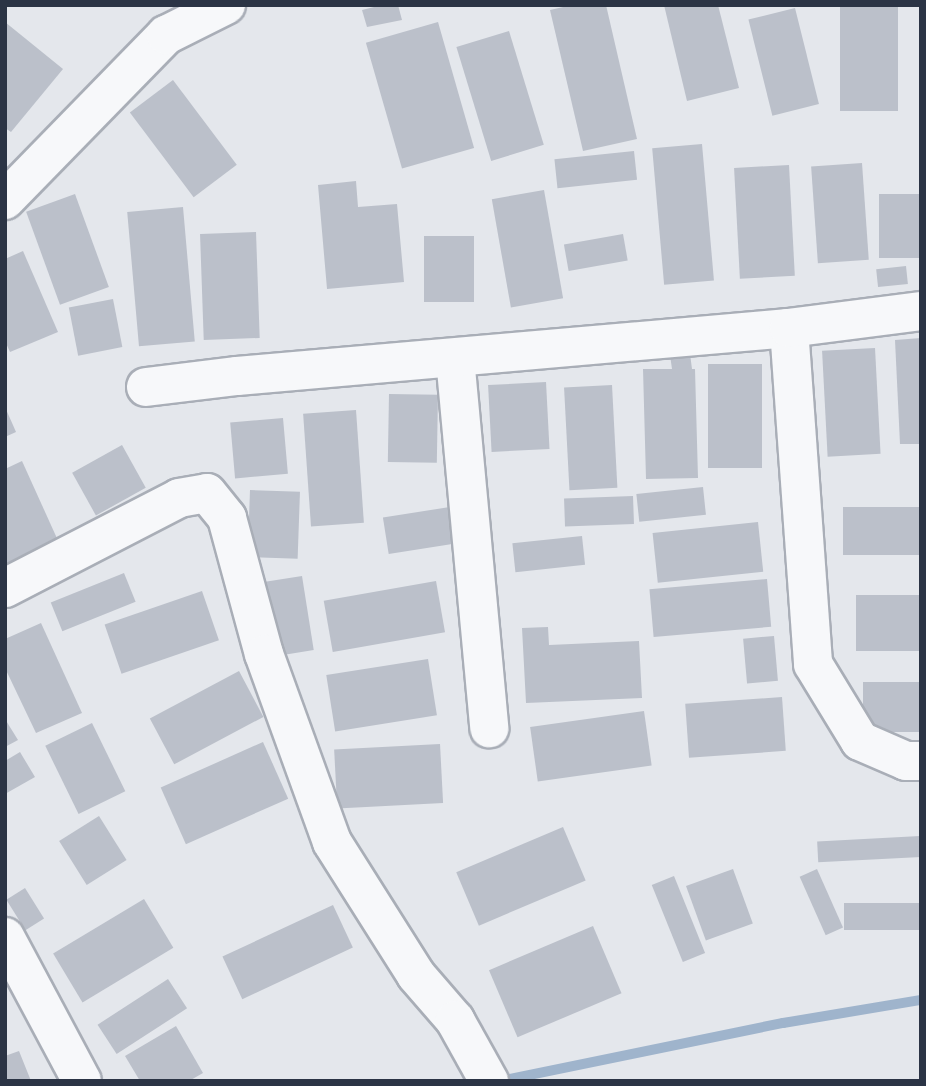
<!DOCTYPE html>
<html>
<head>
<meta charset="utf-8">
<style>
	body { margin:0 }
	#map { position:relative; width:926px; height:1086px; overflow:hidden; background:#e4e7ec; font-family:Raleway,sans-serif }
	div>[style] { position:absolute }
	.stream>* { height:10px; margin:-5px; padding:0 5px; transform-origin:5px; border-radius:5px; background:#9fb4cc }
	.building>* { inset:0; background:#bbc0ca; transform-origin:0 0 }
	.roads { filter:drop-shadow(2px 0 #a9aeb7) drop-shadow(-2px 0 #a9aeb7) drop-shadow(0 2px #a9aeb7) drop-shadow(0 -2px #a9aeb7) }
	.minor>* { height:38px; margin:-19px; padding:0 19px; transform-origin:19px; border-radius:19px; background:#f7f8fa }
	span { translate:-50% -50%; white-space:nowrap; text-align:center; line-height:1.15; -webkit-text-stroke:7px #f4f6f9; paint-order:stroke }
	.frame { position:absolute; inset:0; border:7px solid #2b3445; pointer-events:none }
</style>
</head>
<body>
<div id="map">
	<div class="stream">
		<i style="left:500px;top:1081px;width:289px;rotate:-11.6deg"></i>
		<i style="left:783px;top:1023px;width:140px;rotate:-9.5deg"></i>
	</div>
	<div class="building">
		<i style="clip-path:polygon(382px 5px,398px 5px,402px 20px,367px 27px,362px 10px)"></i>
		<i style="clip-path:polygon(572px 5px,606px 5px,637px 139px,583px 151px,550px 10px)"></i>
		<i style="clip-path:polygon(664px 5px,718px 5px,739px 88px,687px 101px)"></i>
		<i style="left:840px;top:5px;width:58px;height:106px"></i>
		<i style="left:795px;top:8px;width:99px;height:48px;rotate:76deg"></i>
		<i style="clip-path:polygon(5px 22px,63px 69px,11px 132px,5px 128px)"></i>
		<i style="left:438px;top:22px;width:131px;height:75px;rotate:74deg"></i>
		<i style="left:509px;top:31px;width:119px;height:55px;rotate:73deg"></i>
		<i style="left:173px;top:80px;width:106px;height:54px;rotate:53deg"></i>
		<i style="left:702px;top:144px;width:137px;height:50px;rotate:85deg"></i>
		<i style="left:634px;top:151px;width:29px;height:80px;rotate:84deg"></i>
		<i style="left:862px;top:163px;width:97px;height:51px;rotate:86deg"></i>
		<i style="left:789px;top:165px;width:111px;height:55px;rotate:87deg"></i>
		<i style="clip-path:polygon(356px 181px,358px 207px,397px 204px,404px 282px,327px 289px,318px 185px)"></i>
		<i style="left:544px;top:190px;width:110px;height:53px;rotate:80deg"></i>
		<i style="left:75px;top:194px;width:99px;height:52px;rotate:70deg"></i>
		<i style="left:921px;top:194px;width:64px;height:42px;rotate:90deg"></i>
		<i style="left:183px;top:207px;width:135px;height:56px;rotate:85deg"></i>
		<i style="left:256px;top:232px;width:106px;height:56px;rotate:88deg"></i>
		<i style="left:623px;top:234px;width:27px;height:60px;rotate:80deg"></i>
		<i style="left:424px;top:236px;width:50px;height:66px"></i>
		<i style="clip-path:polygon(23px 251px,58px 332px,10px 352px,5px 341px,5px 259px)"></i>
		<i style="left:906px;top:266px;width:18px;height:30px;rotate:84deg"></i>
		<i style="left:113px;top:299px;width:49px;height:45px;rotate:79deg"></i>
		<i style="clip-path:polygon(921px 338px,921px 444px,900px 444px,895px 340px)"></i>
		<i style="clip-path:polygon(689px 346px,692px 369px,695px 369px,698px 478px,646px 479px,643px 369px,672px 369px,669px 348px)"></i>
		<i style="left:875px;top:348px;width:106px;height:53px;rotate:87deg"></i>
		<i style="left:708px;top:364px;width:54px;height:104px"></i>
		<i style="left:546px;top:382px;width:67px;height:58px;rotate:87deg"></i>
		<i style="left:612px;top:385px;width:103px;height:48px;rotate:87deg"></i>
		<i style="left:389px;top:394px;width:49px;height:68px;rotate:1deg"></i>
		<i style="clip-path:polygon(5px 407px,16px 432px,5px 437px)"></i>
		<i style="left:356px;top:410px;width:113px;height:53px;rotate:86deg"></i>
		<i style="left:283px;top:418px;width:56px;height:53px;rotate:85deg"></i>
		<i style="left:122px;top:445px;width:49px;height:57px;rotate:61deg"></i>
		<i style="clip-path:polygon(22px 461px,60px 545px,9px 568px,5px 561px,5px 469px)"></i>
		<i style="left:703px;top:487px;width:28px;height:67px;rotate:84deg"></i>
		<i style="left:250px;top:490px;width:50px;height:67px;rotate:2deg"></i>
		<i style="left:633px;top:496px;width:28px;height:69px;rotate:88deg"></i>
		<i style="left:456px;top:506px;width:37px;height:74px;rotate:81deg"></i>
		<i style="left:921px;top:507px;width:48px;height:78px;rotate:90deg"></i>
		<i style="left:758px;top:522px;width:50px;height:106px;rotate:84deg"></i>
		<i style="left:582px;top:536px;width:29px;height:70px;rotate:84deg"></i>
		<i style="left:124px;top:573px;width:31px;height:79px;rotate:68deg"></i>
		<i style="left:302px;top:576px;width:75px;height:42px;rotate:81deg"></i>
		<i style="left:767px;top:579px;width:48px;height:118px;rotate:85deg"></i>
		<i style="left:436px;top:581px;width:52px;height:114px;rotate:80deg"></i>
		<i style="left:202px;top:591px;width:52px;height:103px;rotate:71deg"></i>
		<i style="left:921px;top:595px;width:56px;height:65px;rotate:90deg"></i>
		<i style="clip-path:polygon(41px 623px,82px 713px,36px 733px,5px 668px,5px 639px)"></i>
		<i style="clip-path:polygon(548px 627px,549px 645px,639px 641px,642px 698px,526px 703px,522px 628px)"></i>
		<i style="left:774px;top:636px;width:45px;height:31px;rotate:85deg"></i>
		<i style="left:428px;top:659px;width:57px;height:103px;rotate:81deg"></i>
		<i style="left:239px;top:671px;width:52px;height:101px;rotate:62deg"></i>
		<i style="left:921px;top:682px;width:50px;height:58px;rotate:90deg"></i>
		<i style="left:782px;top:697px;width:54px;height:97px;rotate:86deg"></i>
		<i style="left:644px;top:711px;width:55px;height:115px;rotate:82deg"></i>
		<i style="clip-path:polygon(5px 719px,18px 740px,5px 747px)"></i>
		<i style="left:92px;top:723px;width:76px;height:52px;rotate:64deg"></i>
		<i style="left:263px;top:742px;width:62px;height:112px;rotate:66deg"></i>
		<i style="left:440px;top:744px;width:59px;height:106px;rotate:87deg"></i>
		<i style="clip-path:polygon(20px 752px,35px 777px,5px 794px,5px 761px)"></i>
		<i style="left:99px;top:816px;width:52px;height:47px;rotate:58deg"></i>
		<i style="left:563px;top:827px;width:58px;height:116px;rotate:67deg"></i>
		<i style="left:920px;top:836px;width:21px;height:103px;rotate:87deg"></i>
		<i style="left:733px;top:869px;width:58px;height:50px;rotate:70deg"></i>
		<i style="left:817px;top:869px;width:64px;height:19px;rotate:66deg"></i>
		<i style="left:674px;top:876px;width:83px;height:24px;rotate:68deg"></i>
		<i style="left:25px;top:888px;width:36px;height:22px;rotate:58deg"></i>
		<i style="left:144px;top:899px;width:57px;height:106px;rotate:59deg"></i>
		<i style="left:921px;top:903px;width:27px;height:77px;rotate:90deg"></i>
		<i style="left:333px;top:905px;width:47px;height:122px;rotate:65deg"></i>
		<i style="left:593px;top:926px;width:73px;height:113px;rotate:67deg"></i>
		<i style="left:168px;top:979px;width:35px;height:84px;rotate:57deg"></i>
		<i style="clip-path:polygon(176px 1026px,203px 1073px,189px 1081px,140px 1081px,125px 1056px)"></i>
		<i style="clip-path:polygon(19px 1051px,31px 1081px,5px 1081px,5px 1056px)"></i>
	</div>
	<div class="roads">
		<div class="minor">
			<i style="left:5px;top:200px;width:231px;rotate:-45.7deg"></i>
			<i style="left:166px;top:35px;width:67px;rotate:-26.6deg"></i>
			<i style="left:789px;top:328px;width:337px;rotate:85.9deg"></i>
			<i style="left:813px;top:664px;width:90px;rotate:58.6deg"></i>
			<i style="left:860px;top:741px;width:50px;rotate:23.5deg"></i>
			<i style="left:906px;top:761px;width:15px"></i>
			<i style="left:455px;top:358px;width:372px;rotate:84.7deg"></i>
			<i style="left:146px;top:387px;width:92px;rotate:-6.9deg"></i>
			<i style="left:237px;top:376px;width:554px;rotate:-4.97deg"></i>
			<i style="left:789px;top:328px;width:133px;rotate:-7.3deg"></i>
			<i style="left:5px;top:588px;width:196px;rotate:-27.3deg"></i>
			<i style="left:179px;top:498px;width:28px;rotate:-10deg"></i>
			<i style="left:207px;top:493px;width:32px;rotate:51deg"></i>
			<i style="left:227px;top:518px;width:141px;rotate:74.8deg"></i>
			<i style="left:264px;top:654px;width:200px;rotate:70.1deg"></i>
			<i style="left:332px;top:842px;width:157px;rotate:57.7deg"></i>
			<i style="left:416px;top:975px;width:60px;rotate:49.1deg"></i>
			<i style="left:455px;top:1020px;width:70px;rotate:60.9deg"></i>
			<i style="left:5px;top:937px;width:163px;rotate:61.9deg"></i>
		</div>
	</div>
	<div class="frame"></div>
</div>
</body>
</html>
